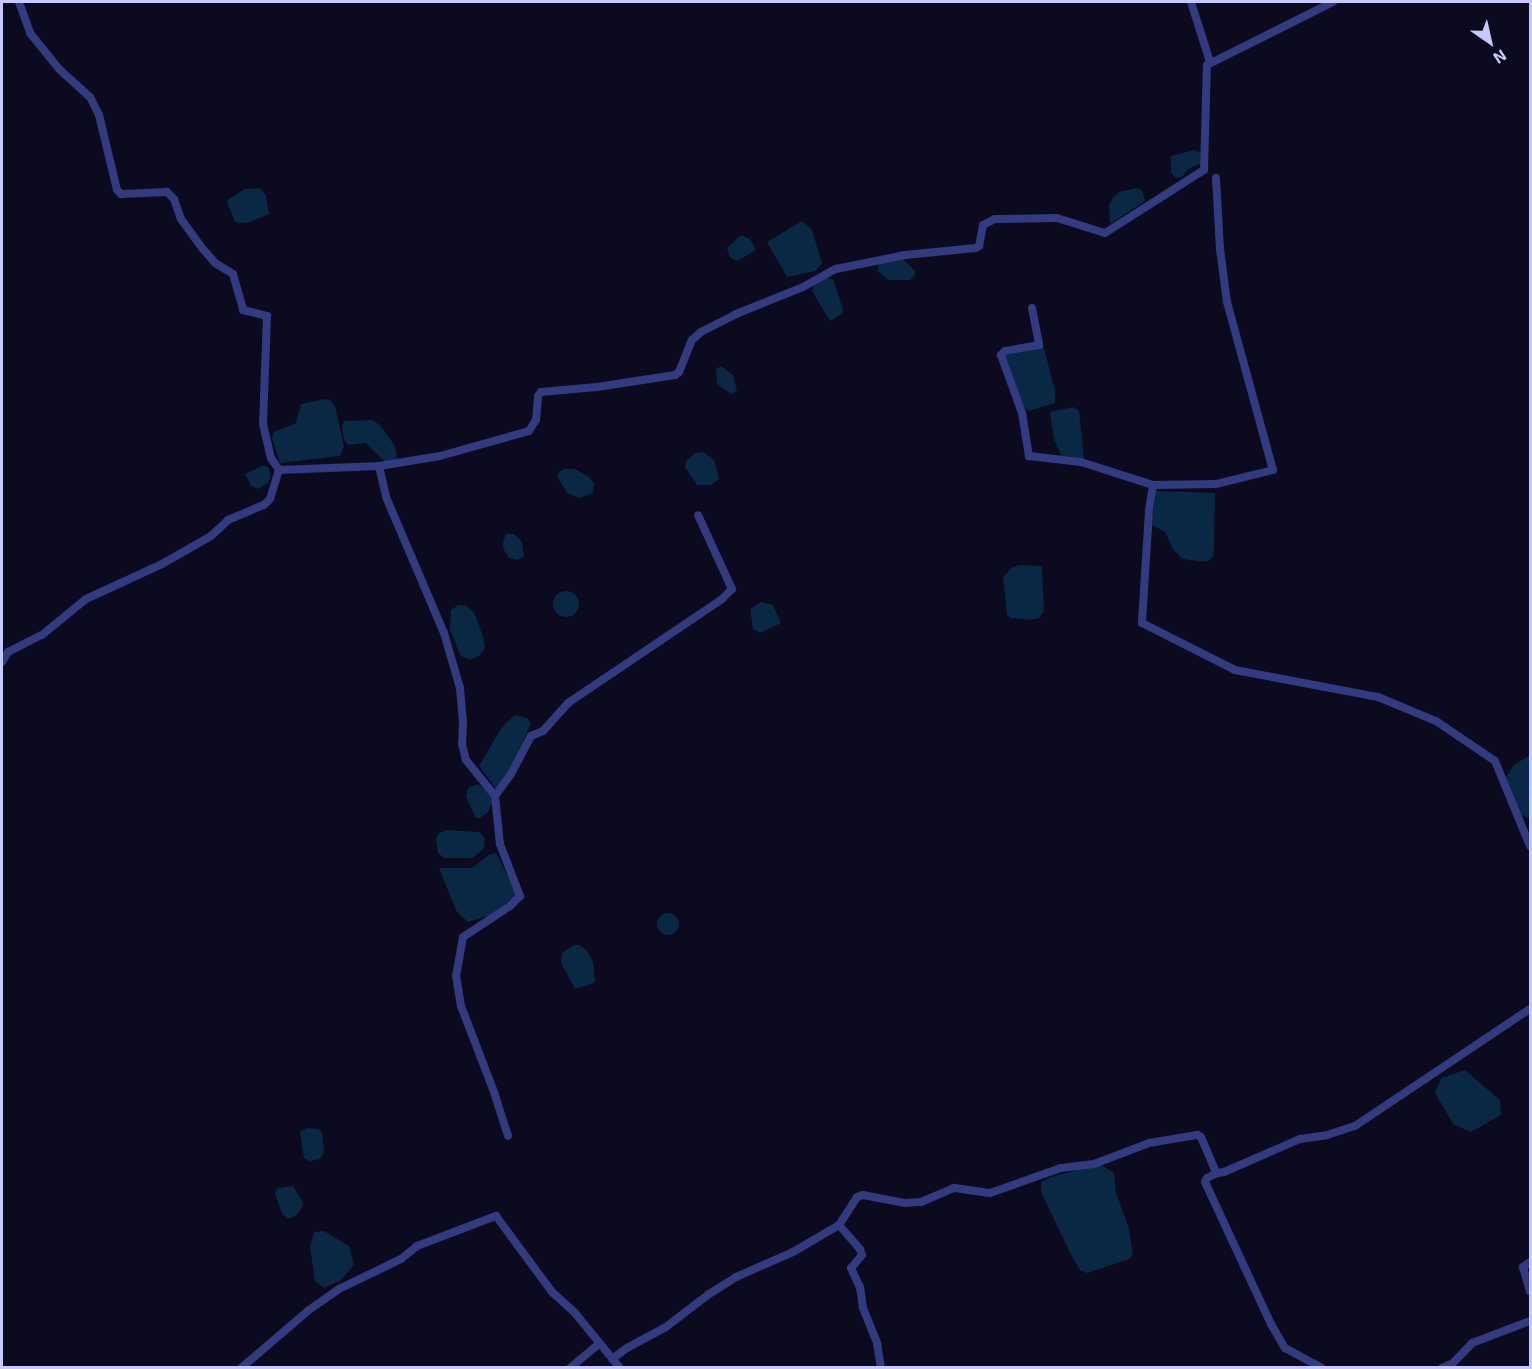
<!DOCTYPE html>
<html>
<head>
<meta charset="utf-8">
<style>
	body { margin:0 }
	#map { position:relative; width:1532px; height:1369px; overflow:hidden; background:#0b0a1e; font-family:"Exo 2",sans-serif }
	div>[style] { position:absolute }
	.water>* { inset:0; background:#082843 }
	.round { border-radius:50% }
	.street>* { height:8px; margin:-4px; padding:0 4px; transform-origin:4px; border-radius:4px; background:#323a80 }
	span { translate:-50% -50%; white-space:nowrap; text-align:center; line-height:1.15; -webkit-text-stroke:5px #0b0a1e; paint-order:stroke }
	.frame { position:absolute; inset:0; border:3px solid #c7c8ff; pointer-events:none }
	.north { position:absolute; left:1460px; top:12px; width:60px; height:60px; -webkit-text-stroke:4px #0b0a1e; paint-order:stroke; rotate:146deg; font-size:16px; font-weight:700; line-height:24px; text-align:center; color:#c7c8ff }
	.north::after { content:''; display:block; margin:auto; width:21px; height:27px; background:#c7c8ff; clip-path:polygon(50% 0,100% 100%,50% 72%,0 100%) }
</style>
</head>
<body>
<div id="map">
	<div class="water">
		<i style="clip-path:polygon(1194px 150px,1201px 153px,1202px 163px,1188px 169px,1182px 177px,1175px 178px,1171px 172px,1171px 156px)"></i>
		<i style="clip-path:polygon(260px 188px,266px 195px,269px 214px,247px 223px,235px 222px,227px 202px,229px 199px,245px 189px)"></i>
		<i style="clip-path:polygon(1136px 188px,1142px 190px,1145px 201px,1110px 224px,1109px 205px,1113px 198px,1119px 192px)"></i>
		<i style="clip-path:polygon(802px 221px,812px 230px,822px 263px,816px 271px,787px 277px,767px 242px)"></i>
		<i style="clip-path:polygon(741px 235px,750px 239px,756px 250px,737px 261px,730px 257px,727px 248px)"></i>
		<i style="clip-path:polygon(903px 259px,915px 271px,915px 275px,910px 280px,888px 280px,878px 271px,878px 266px,882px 261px)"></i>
		<i style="clip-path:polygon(826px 278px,833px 279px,843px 309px,842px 314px,830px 321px,812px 291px,814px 285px)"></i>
		<i style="clip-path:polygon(1044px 348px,1055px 391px,1055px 403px,1029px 411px,1023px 407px,1005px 355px)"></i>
		<i style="clip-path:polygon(721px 366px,733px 375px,737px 391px,731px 394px,717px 384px,716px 369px)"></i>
		<i style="clip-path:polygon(325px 399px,330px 400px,335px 406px,344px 446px,340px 456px,280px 463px,272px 438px,274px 432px,296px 423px,301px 404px)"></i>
		<i style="clip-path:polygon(1073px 407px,1079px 411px,1084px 459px,1061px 455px,1054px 439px,1050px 412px)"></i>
		<i style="clip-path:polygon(372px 420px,380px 425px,395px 446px,397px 458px,393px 461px,384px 461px,366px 443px,348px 445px,344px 440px,342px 426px,344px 421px)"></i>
		<i style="clip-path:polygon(704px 452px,715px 461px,719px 479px,711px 485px,697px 485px,685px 467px,686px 461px,695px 453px)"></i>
		<i style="clip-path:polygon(262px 466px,268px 467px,271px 475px,268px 483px,258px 489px,251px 486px,245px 474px)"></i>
		<i style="clip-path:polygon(564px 469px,575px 469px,589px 477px,594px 483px,593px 493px,579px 498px,567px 493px,558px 478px,558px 473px)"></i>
		<i style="clip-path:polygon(1156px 491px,1215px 493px,1214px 551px,1213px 557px,1207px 562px,1182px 559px,1173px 549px,1165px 532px,1152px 525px)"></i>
		<i style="clip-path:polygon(506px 534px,514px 534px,522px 542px,524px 556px,518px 560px,509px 558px,505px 552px,502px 544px)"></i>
		<i style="clip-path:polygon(1020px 565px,1042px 566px,1044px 611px,1039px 618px,1030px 620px,1011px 618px,1007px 615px,1003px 577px,1011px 568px)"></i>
		<i class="round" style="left:553px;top:591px;width:26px;height:26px"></i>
		<i style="clip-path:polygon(761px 602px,773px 605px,781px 623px,760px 633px,753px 629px,750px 609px)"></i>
		<i style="clip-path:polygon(458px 605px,466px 606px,474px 612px,484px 640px,485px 648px,479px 656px,469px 660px,460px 655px,450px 629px,451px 610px)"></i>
		<i style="clip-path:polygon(515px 715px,527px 718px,531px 724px,513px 764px,496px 789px,479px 766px,502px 727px)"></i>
		<i style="clip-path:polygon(1530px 755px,1530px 819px,1520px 814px,1506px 777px,1514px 765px)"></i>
		<i style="clip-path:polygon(478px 784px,490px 794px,492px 803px,488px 812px,479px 819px,475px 817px,466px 796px,468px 788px)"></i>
		<i style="clip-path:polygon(447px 830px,480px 832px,485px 838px,484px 848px,473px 858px,444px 858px,438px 853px,436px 838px,439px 833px)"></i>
		<i style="clip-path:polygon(496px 853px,517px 895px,491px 915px,468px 922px,457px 912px,439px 868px,472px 868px,490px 854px)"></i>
		<i class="round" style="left:657px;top:913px;width:22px;height:22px"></i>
		<i style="clip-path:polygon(574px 945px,580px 945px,588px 952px,593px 962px,595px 979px,594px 983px,575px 989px,561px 963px,562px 953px)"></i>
		<i style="clip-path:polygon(1465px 1070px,1500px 1100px,1501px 1115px,1471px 1132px,1453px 1124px,1435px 1093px,1441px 1078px)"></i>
		<i style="clip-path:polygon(307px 1128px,319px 1129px,322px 1133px,324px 1152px,320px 1159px,310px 1161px,304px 1158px,300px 1132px)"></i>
		<i style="clip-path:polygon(1100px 1164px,1114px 1173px,1116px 1193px,1129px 1228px,1133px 1255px,1129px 1259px,1087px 1273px,1080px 1270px,1070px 1253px,1041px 1192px,1041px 1182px,1051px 1177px)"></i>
		<i style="clip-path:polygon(293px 1186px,302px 1201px,303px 1206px,297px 1215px,288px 1219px,282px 1214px,275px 1193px,278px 1188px)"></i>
		<i style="clip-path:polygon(324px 1231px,349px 1246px,354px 1265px,341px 1280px,324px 1288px,315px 1281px,310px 1247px,314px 1232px)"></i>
	</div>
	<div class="street">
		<i style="left:19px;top:2px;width:33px;rotate:70deg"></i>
		<i style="left:30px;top:33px;width:46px;rotate:51.1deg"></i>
		<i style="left:59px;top:69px;width:42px;rotate:42.1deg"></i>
		<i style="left:90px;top:97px;width:20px;rotate:63deg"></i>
		<i style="left:99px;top:115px;width:77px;rotate:76.5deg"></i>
		<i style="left:117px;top:190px;width:6px;rotate:45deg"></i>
		<i style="left:121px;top:194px;width:46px;rotate:-2.5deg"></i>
		<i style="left:167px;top:192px;width:10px;rotate:45deg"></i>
		<i style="left:174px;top:199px;width:21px;rotate:71deg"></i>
		<i style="left:181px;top:219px;width:37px;rotate:54deg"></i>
		<i style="left:203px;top:249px;width:18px;rotate:49deg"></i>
		<i style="left:215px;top:263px;width:21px;rotate:31deg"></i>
		<i style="left:233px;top:274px;width:37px;rotate:74deg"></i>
		<i style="left:243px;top:310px;width:25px;rotate:14deg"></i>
		<i style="left:267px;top:316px;width:108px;rotate:92.1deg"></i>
		<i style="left:263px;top:424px;width:35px;rotate:77deg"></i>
		<i style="left:271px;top:458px;width:14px;rotate:56deg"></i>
		<i style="left:1191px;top:2px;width:63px;rotate:72.4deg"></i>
		<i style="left:1216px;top:178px;width:71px;rotate:86.8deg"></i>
		<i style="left:1220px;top:249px;width:53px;rotate:82.5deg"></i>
		<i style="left:1227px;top:302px;width:174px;rotate:74.7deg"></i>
		<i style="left:1273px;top:470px;width:59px;rotate:166.2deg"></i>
		<i style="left:1216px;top:484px;width:63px;rotate:179.1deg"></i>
		<i style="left:1153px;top:485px;width:26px;rotate:99deg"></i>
		<i style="left:1149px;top:511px;width:112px;rotate:93.6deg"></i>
		<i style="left:1142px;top:623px;width:104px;rotate:26.8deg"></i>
		<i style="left:1235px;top:670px;width:146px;rotate:10.7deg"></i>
		<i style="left:1378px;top:697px;width:63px;rotate:22.5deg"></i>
		<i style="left:1436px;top:721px;width:71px;rotate:34.1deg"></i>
		<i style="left:1495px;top:761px;width:92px;rotate:67.6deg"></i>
		<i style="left:1032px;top:308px;width:38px;rotate:79deg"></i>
		<i style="left:1039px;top:345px;width:35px;rotate:170deg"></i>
		<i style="left:1005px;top:351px;width:6px;rotate:135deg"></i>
		<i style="left:1001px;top:355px;width:62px;rotate:70.1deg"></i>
		<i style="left:1022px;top:413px;width:44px;rotate:80.8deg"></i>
		<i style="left:1029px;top:456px;width:52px;rotate:6.6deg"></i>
		<i style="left:1081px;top:462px;width:76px;rotate:17.7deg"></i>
		<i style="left:379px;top:466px;width:32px;rotate:77deg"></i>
		<i style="left:386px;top:497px;width:148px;rotate:66.9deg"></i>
		<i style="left:444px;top:633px;width:57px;rotate:73.8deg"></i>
		<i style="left:460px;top:688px;width:32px;rotate:85deg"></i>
		<i style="left:463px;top:720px;width:24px;rotate:92deg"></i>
		<i style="left:462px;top:744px;width:16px;rotate:76deg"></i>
		<i style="left:466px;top:760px;width:46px;rotate:51.1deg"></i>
		<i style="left:495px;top:796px;width:48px;rotate:84.1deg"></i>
		<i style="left:500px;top:844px;width:56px;rotate:69deg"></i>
		<i style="left:520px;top:896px;width:14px;rotate:135deg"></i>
		<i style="left:510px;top:906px;width:56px;rotate:146.6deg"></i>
		<i style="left:463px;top:937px;width:39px;rotate:100deg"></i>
		<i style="left:456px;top:975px;width:31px;rotate:81deg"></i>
		<i style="left:461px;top:1006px;width:92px;rotate:69deg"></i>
		<i style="left:494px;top:1092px;width:46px;rotate:72.3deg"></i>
		<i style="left:2px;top:662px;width:12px;rotate:-59deg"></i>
		<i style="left:8px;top:652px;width:38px;rotate:-27deg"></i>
		<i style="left:42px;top:635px;width:57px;rotate:-39.3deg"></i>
		<i style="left:86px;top:599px;width:84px;rotate:-24.7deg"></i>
		<i style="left:162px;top:564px;width:56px;rotate:-29.7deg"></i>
		<i style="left:211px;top:536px;width:23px;rotate:-43deg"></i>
		<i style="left:228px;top:520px;width:39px;rotate:-23deg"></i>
		<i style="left:264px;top:505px;width:8px;rotate:-45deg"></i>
		<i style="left:270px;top:499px;width:30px;rotate:-73deg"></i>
		<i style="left:279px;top:470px;width:100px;rotate:-2.3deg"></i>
		<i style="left:379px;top:466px;width:62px;rotate:-9.3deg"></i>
		<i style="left:440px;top:456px;width:92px;rotate:-15.7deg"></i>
		<i style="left:529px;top:431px;width:13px;rotate:-58deg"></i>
		<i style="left:536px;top:420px;width:24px;rotate:-85deg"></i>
		<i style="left:538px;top:396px;width:5px;rotate:-53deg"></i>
		<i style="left:541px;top:392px;width:56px;rotate:-5.1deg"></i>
		<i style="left:597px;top:387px;width:79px;rotate:-8.7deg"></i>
		<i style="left:675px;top:375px;width:5px;rotate:-37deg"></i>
		<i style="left:679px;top:372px;width:35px;rotate:-68deg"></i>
		<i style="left:692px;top:340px;width:12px;rotate:-42deg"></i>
		<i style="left:701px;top:332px;width:39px;rotate:-27deg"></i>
		<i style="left:736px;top:314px;width:72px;rotate:-21.9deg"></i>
		<i style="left:803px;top:287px;width:38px;rotate:-29deg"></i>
		<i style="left:836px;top:269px;width:70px;rotate:-11.5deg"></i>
		<i style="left:905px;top:255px;width:71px;rotate:-5.6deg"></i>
		<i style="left:976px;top:248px;width:4px;rotate:-34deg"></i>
		<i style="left:979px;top:246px;width:21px;rotate:-79deg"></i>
		<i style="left:983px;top:225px;width:13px;rotate:-27deg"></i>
		<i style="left:995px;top:219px;width:62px;rotate:-0.9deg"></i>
		<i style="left:1057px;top:218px;width:50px;rotate:17.4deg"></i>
		<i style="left:1105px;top:233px;width:117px;rotate:-32.5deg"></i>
		<i style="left:1204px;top:170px;width:105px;rotate:-88.4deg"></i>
		<i style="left:1207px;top:65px;width:141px;rotate:-26.6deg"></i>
		<i style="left:495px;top:796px;width:27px;rotate:-54deg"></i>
		<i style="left:511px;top:774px;width:43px;rotate:-62.2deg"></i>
		<i style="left:531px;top:736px;width:13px;rotate:-23deg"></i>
		<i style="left:543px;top:731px;width:38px;rotate:-48deg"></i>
		<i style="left:568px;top:703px;width:186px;rotate:-34deg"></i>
		<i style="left:722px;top:599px;width:14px;rotate:-45deg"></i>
		<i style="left:732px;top:589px;width:81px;rotate:-114.7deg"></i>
		<i style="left:1217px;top:1173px;width:11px;rotate:153deg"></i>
		<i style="left:1207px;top:1178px;width:4px;rotate:117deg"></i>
		<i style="left:1205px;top:1182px;width:157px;rotate:65.1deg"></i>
		<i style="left:1271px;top:1324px;width:28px;rotate:60deg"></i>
		<i style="left:1285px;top:1348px;width:42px;rotate:28.4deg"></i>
		<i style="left:839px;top:1225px;width:32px;rotate:49deg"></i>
		<i style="left:860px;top:1249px;width:6px;rotate:72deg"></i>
		<i style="left:862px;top:1255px;width:17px;rotate:130deg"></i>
		<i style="left:851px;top:1268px;width:21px;rotate:65deg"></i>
		<i style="left:860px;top:1287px;width:21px;rotate:82deg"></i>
		<i style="left:863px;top:1308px;width:38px;rotate:68deg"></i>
		<i style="left:877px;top:1343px;width:25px;rotate:81deg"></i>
		<i style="left:1530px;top:1262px;width:9px;rotate:144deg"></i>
		<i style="left:1523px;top:1267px;width:25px;rotate:74deg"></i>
		<i style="left:612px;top:1359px;width:19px;rotate:-36deg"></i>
		<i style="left:627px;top:1348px;width:44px;rotate:-28.3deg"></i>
		<i style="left:666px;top:1327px;width:54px;rotate:-37.5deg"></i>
		<i style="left:709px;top:1294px;width:32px;rotate:-32deg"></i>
		<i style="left:736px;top:1277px;width:62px;rotate:-23.7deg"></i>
		<i style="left:793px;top:1252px;width:53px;rotate:-30.4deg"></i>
		<i style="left:839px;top:1225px;width:33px;rotate:-57deg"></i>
		<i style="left:857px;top:1197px;width:6px;rotate:-18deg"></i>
		<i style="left:863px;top:1195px;width:43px;rotate:10.8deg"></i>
		<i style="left:905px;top:1203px;width:16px;rotate:-4deg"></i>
		<i style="left:921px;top:1202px;width:36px;rotate:-23deg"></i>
		<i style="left:954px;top:1188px;width:36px;rotate:8deg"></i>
		<i style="left:990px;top:1193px;width:75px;rotate:-19.4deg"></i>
		<i style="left:1061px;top:1168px;width:33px;rotate:-7deg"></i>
		<i style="left:1094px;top:1164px;width:59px;rotate:-20.9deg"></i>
		<i style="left:1149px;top:1143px;width:49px;rotate:-9.5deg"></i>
		<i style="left:1197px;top:1135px;width:4px;rotate:27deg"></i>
		<i style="left:1201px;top:1137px;width:36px;rotate:67deg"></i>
		<i style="left:1215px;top:1170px;width:4px;rotate:56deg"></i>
		<i style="left:1217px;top:1173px;width:7px;rotate:-8deg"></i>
		<i style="left:1224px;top:1172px;width:83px;rotate:-23.5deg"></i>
		<i style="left:1300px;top:1139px;width:27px;rotate:-8deg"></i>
		<i style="left:1327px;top:1135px;width:29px;rotate:-18deg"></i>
		<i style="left:1355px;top:1126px;width:211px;rotate:-33.8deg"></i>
		<i style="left:241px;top:1368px;width:89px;rotate:-40.5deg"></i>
		<i style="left:309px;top:1310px;width:37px;rotate:-35deg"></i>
		<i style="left:339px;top:1289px;width:69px;rotate:-25.8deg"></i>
		<i style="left:401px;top:1259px;width:21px;rotate:-39deg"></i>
		<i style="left:417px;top:1246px;width:85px;rotate:-20.8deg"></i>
		<i style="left:496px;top:1216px;width:94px;rotate:53.6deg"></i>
		<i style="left:552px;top:1292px;width:31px;rotate:42deg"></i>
		<i style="left:575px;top:1313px;width:71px;rotate:50.7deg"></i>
		<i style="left:570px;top:1368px;width:38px;rotate:-40deg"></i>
		<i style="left:1442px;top:1368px;width:12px;rotate:-24deg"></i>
		<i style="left:1453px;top:1363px;width:28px;rotate:-46deg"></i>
		<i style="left:1472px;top:1343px;width:62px;rotate:-20.8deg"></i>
	</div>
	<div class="frame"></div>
	<div class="north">N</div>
</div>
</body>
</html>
